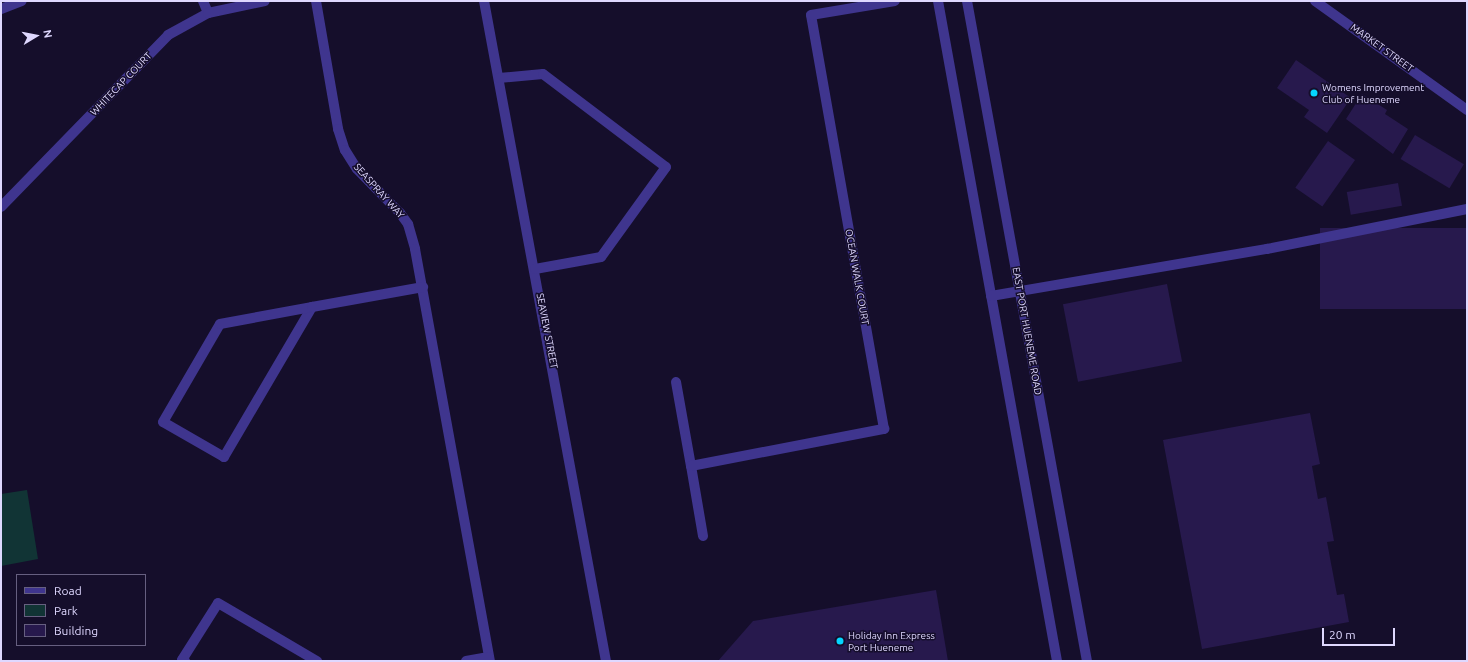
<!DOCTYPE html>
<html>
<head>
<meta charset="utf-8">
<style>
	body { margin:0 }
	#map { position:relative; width:1468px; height:662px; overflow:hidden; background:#150e2b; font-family:Ubuntu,sans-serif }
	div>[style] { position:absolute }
	.green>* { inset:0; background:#113435 }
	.building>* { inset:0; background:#27194d; transform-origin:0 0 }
	.minor>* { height:10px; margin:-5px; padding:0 5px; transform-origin:5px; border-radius:5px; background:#3f358e }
	.dots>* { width:11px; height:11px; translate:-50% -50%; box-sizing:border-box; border:2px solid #150e2b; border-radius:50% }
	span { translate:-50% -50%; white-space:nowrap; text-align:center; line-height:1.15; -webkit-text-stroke:3px #150e2b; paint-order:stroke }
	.street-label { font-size:10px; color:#dfd8ff }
	.poi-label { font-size:10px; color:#dfd8ff }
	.left { translate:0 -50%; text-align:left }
	.frame { position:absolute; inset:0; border:2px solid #dfd8ff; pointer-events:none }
	.legend { position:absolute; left:16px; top:574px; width:130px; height:72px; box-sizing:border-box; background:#150e2b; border:1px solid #665f80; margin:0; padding:5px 7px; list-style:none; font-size:12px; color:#dfd8ff }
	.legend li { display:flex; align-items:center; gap:8px; height:20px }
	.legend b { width:20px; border:1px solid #665f80 }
	.north { position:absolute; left:16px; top:16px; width:40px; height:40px; -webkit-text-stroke:3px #150e2b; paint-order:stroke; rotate:80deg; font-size:11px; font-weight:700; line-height:16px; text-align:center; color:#dfd8ff }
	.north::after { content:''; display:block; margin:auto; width:14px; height:18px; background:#dfd8ff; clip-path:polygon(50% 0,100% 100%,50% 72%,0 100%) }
	.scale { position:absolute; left:1322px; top:628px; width:73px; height:18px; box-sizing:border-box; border:2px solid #dfd8ff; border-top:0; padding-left:5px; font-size:12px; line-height:14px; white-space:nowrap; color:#dfd8ff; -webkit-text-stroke:3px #150e2b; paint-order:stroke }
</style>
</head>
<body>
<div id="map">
	<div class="green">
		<i style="clip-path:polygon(27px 490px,38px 559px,1px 566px,1px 494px)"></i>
	</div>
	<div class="building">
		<i style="clip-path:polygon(1296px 60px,1351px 98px,1327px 133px,1304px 117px,1309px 110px,1277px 88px)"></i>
		<i style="clip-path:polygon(1362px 94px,1387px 110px,1385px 114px,1408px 129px,1393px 154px,1346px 119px)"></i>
		<i style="left:1415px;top:135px;width:57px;height:28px;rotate:31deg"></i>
		<i style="left:1328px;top:141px;width:33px;height:57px;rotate:35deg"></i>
		<i style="left:1398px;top:183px;width:23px;height:52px;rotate:80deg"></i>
		<i style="left:1467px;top:228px;width:81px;height:147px;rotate:90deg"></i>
		<i style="left:1167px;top:284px;width:79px;height:106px;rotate:79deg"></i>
		<i style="clip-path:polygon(1310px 413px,1320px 464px,1312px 466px,1318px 499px,1326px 497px,1334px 541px,1327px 542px,1337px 595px,1344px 594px,1349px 622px,1202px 649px,1163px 440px)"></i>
		<i style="clip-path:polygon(936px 590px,948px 661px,718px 661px,753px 621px)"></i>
	</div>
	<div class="minor">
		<i style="left:203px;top:1px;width:13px;rotate:67deg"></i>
		<i style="left:316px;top:1px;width:130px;rotate:80.2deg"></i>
		<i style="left:338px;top:129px;width:22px;rotate:72deg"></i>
		<i style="left:345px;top:150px;width:22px;rotate:58deg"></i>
		<i style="left:357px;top:169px;width:62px;rotate:45.7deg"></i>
		<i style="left:400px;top:213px;width:14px;rotate:54deg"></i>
		<i style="left:408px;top:224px;width:26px;rotate:74deg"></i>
		<i style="left:415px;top:249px;width:419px;rotate:79.7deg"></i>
		<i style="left:484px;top:1px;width:671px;rotate:79.53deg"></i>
		<i style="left:938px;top:1px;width:671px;rotate:79.78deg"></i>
		<i style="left:967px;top:1px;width:671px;rotate:79.7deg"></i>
		<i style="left:1315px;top:1px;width:187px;rotate:35.6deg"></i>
		<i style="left:1px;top:9px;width:22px;rotate:-21deg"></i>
		<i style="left:499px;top:78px;width:44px;rotate:-5.2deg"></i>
		<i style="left:543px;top:74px;width:154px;rotate:37.1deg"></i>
		<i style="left:666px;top:167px;width:111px;rotate:125.8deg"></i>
		<i style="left:601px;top:257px;width:67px;rotate:169.7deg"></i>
		<i style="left:1px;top:207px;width:240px;rotate:-45.8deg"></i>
		<i style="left:168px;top:35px;width:46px;rotate:-28.8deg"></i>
		<i style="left:208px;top:13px;width:58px;rotate:-11.9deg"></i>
		<i style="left:991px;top:296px;width:280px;rotate:-9.7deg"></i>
		<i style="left:1267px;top:249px;width:204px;rotate:-11.3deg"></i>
		<i style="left:312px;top:307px;width:174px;rotate:120.4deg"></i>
		<i style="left:224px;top:457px;width:70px;rotate:-150.2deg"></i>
		<i style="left:163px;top:422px;width:113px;rotate:-59.8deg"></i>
		<i style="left:220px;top:324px;width:94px;rotate:-10.5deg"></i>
		<i style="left:312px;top:307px;width:113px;rotate:-10.2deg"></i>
		<i style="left:676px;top:382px;width:85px;rotate:79.9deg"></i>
		<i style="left:703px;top:536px;width:71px;rotate:-99.7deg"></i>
		<i style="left:691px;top:466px;width:197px;rotate:-10.9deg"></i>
		<i style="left:884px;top:429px;width:420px;rotate:-100deg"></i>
		<i style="left:811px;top:15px;width:85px;rotate:-9.5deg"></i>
		<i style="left:185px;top:661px;width:3px;rotate:-162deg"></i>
		<i style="left:182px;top:660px;width:67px;rotate:-57.7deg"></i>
		<i style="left:218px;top:603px;width:115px;rotate:30.4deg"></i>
		<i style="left:466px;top:661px;width:23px;rotate:-10deg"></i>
	</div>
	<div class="dots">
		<i style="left:1314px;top:93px;background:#04d5ff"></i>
		<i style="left:840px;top:641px;background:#04d5ff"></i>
	</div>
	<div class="street-label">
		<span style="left:1382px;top:48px;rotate:36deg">MARKET STREET</span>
		<span style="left:121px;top:84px;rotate:-46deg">WHITECAP COURT</span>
		<span style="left:379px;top:191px;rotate:48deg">SEASPRAY WAY</span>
		<span style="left:857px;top:277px;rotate:80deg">OCEAN WALK COURT</span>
		<span style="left:547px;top:331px;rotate:79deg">SEAVIEW STREET</span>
		<span style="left:1027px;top:331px;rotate:80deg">EAST PORT HUENEME ROAD</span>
	</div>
	<div class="poi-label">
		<span class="left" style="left:1322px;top:93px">Womens Improvement<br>Club of Hueneme</span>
		<span class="left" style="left:848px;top:641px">Holiday Inn Express<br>Port Hueneme</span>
	</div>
	<div class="frame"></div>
	<ul class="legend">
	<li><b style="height:5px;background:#3f358e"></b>Road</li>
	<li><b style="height:11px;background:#113435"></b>Park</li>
	<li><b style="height:11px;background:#27194d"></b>Building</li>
	</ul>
	<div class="north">N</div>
	<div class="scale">20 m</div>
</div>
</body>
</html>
